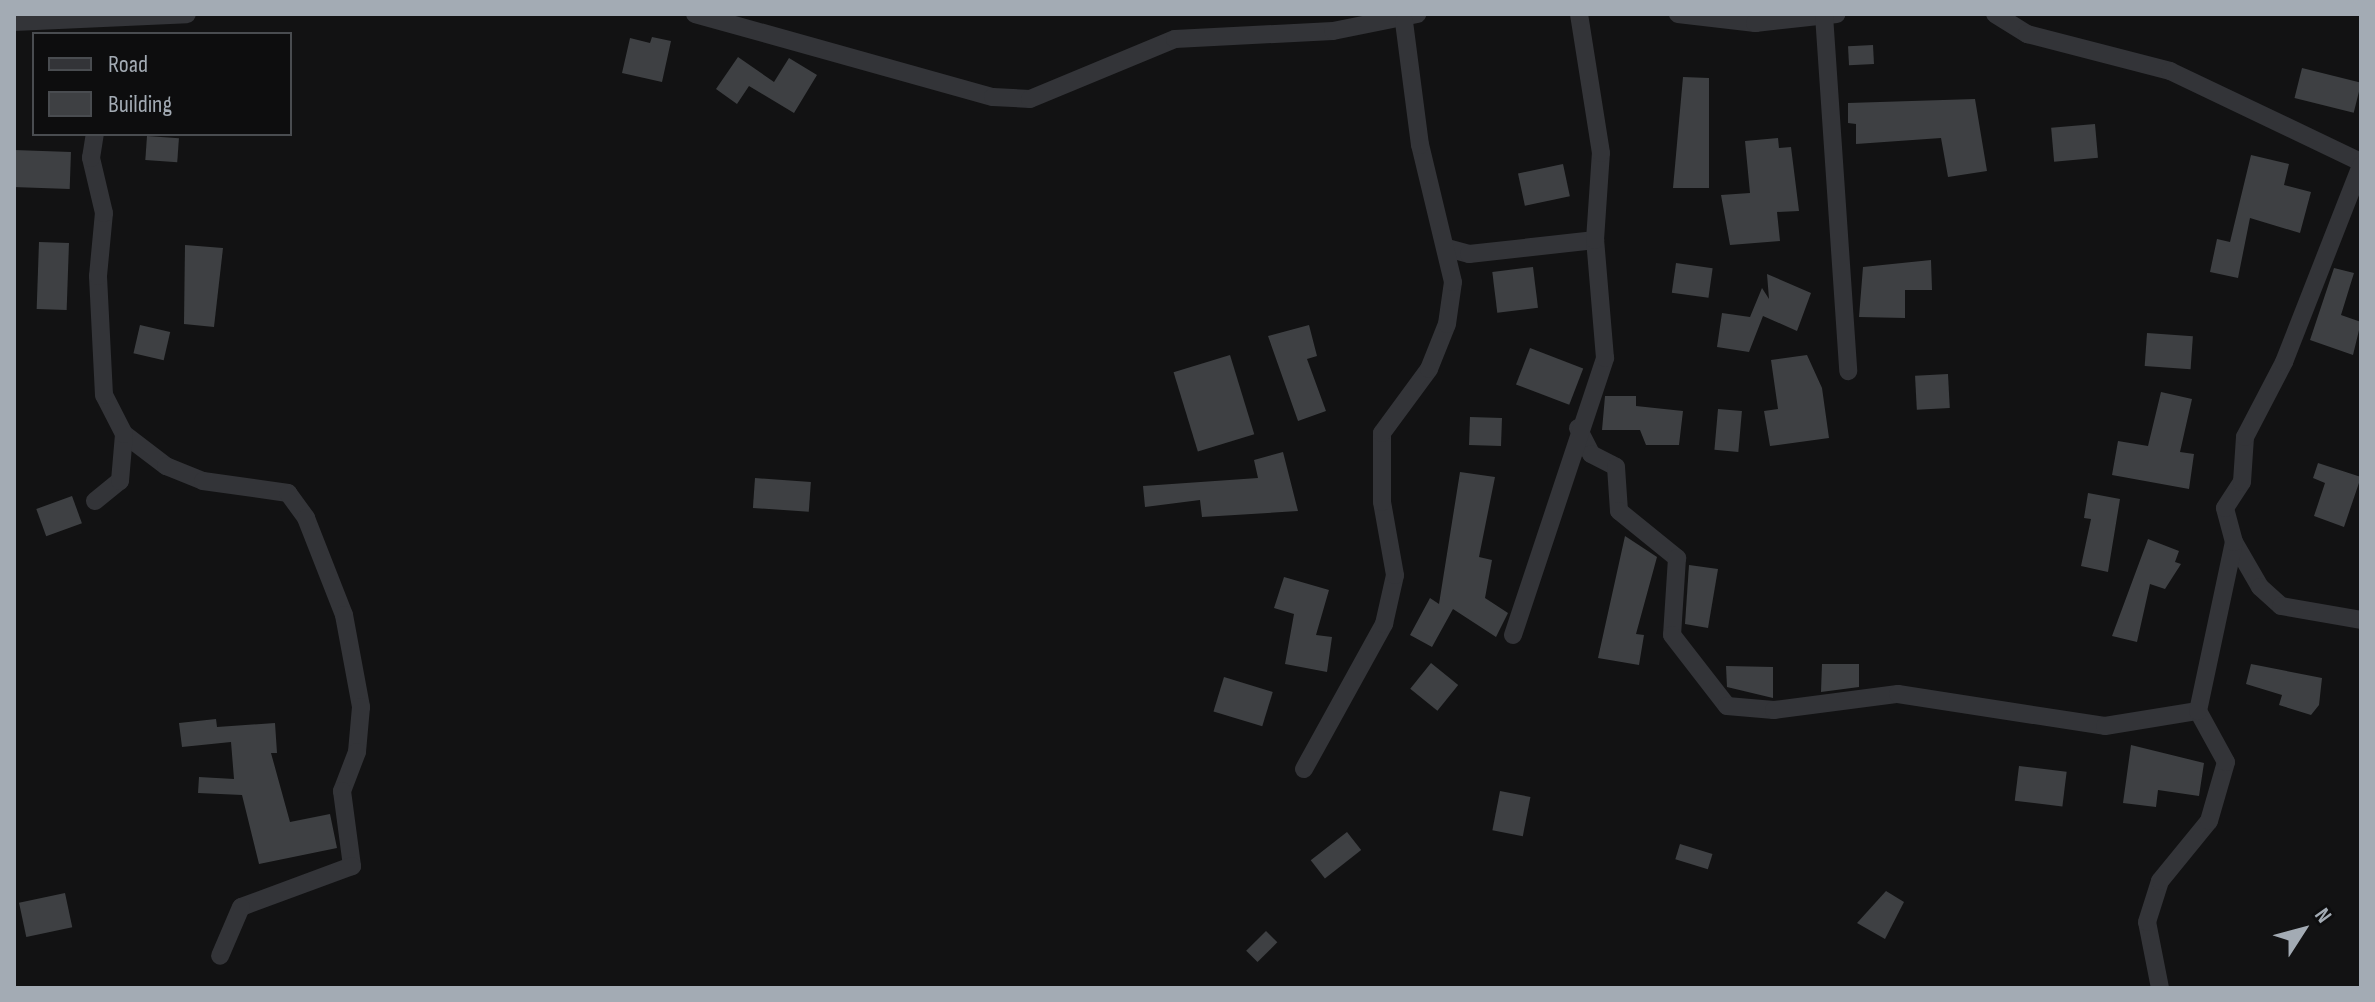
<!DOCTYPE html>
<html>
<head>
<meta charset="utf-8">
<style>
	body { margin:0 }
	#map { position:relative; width:2375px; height:1002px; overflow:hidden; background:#121213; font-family:"Sofia Sans Condensed",sans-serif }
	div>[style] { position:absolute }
	.building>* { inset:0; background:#3e4043; transform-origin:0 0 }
	.minor>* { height:18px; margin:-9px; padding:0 9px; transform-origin:9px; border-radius:9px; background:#333438 }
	span { translate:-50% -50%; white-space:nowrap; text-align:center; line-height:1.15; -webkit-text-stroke:8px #0d0d0e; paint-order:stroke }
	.frame { position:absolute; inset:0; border:16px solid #a3abb4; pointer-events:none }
	.legend { position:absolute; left:32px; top:32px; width:260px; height:104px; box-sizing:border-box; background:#0d0d0e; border:2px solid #494c50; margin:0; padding:10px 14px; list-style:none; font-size:24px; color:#a3abb4 }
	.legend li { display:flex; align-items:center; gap:16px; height:40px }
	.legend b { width:40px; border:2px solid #494c50 }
	.north { position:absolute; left:2263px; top:890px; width:80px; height:80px; -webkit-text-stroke:6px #0d0d0e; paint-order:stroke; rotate:54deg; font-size:22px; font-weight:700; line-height:32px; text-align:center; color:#a3abb4 }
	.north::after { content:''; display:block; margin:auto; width:28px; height:36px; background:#a3abb4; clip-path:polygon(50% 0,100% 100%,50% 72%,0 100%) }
</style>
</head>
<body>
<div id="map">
	<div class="building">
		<i style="clip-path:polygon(652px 37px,671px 41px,662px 82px,622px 73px,630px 38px,650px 43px)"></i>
		<i style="left:1873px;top:45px;width:19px;height:25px;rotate:87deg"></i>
		<i style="clip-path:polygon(738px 57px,774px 82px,789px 58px,817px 75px,794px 113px,749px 86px,737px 104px,716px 89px)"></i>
		<i style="left:2302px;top:68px;width:61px;height:31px;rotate:14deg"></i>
		<i style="clip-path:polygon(1683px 77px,1709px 78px,1709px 188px,1673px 188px)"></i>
		<i style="clip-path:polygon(1975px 99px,1987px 171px,1948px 177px,1941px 138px,1856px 144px,1856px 124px,1848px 123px,1848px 103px)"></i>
		<i style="left:2095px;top:124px;width:34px;height:44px;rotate:85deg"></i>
		<i style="left:147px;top:136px;width:32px;height:24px;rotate:4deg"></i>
		<i style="clip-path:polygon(1778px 138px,1779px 148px,1791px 147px,1799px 211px,1777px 212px,1780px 241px,1730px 245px,1721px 195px,1750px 193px,1745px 141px)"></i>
		<i style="left:14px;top:150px;width:57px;height:37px;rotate:2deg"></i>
		<i style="clip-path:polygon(2251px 155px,2289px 164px,2284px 185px,2311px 192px,2300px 233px,2250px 218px,2238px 278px,2210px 272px,2217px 239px,2230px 242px)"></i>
		<i style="left:1563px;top:164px;width:33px;height:46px;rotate:78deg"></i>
		<i style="left:39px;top:242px;width:30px;height:67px;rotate:2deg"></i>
		<i style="clip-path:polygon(185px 245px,223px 248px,214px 327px,184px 324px)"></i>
		<i style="clip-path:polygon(1931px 260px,1932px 290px,1905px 290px,1905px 318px,1859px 317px,1863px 267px)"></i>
		<i style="left:1676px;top:263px;width:37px;height:30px;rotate:8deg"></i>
		<i style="left:1533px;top:267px;width:41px;height:41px;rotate:83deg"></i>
		<i style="clip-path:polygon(2334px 268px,2354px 273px,2341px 315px,2361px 322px,2353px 355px,2310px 340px)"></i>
		<i style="clip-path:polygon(1767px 274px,1811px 293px,1797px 331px,1763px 316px,1749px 352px,1717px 347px,1722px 313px,1750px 317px,1762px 288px,1769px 299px)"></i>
		<i style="left:140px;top:325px;width:31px;height:29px;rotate:13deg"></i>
		<i style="clip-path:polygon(1309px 325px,1317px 356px,1307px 359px,1326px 411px,1298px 421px,1268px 336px)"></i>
		<i style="left:2147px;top:333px;width:46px;height:33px;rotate:4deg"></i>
		<i style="left:1530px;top:348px;width:57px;height:39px;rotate:21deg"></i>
		<i style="left:1230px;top:355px;width:83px;height:59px;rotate:73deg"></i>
		<i style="clip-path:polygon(1807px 355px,1822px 388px,1829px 438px,1770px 446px,1764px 411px,1778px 409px,1771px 360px)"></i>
		<i style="left:1948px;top:374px;width:34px;height:33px;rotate:87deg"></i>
		<i style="clip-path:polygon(2161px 392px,2192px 399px,2180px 452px,2194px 454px,2189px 489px,2112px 475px,2118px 441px,2148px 446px)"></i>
		<i style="clip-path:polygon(1605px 396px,1636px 396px,1636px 406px,1683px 411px,1679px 445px,1646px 445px,1640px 430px,1602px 430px)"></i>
		<i style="left:1718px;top:409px;width:24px;height:41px;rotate:5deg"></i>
		<i style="left:1470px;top:417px;width:32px;height:28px;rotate:2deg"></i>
		<i style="clip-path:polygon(1283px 452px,1298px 511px,1202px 517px,1200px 500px,1145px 507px,1143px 486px,1258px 478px,1254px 460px)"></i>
		<i style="clip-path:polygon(2318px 463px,2361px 477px,2344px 527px,2314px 516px,2325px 483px,2313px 478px)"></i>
		<i style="clip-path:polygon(1460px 472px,1495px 477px,1479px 557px,1492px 560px,1485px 598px,1508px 613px,1496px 637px,1453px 609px,1432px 647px,1410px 635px,1430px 598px,1439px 604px)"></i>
		<i style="left:755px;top:478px;width:56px;height:30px;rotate:4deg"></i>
		<i style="clip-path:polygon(2088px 493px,2120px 499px,2108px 572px,2081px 566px,2091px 519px,2084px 518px)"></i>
		<i style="left:72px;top:496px;width:29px;height:38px;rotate:70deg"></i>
		<i style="clip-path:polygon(1625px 536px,1657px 557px,1636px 634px,1644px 635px,1639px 665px,1598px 658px)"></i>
		<i style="clip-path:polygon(2148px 539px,2179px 551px,2175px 562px,2181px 564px,2165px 589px,2150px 584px,2137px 642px,2112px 636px)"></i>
		<i style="clip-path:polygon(1689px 565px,1718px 569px,1708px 628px,1685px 624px)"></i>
		<i style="clip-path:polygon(1284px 577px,1329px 590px,1316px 635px,1332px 637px,1327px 672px,1285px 664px,1294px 614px,1274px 608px)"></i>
		<i style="left:1431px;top:663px;width:35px;height:33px;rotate:39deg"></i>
		<i style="clip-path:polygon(1822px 664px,1859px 664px,1859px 687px,1821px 692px)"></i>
		<i style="clip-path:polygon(2251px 664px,2322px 678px,2319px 705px,2311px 715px,2279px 705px,2282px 695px,2246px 684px)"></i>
		<i style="clip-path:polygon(1726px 666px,1773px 667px,1773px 698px,1727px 687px)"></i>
		<i style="left:1224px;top:677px;width:51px;height:36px;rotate:17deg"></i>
		<i style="clip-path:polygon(216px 719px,217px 727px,275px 723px,277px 753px,271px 753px,290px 822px,330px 814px,337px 848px,259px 864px,242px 795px,198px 793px,199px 777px,234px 779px,231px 742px,182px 747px,179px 723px)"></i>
		<i style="clip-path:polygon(2131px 745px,2204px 763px,2199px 796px,2158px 790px,2156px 807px,2123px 803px)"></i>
		<i style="left:2019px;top:766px;width:48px;height:35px;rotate:7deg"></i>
		<i style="left:1500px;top:791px;width:31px;height:40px;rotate:11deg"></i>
		<i style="left:1347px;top:832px;width:23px;height:46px;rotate:52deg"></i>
		<i style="left:1680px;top:844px;width:34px;height:16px;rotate:17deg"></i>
		<i style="clip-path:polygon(1886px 891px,1904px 902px,1885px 939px,1857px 923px)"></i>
		<i style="left:65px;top:893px;width:35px;height:47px;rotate:78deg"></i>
		<i style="left:1266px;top:931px;width:16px;height:28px;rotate:45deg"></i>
	</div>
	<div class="minor">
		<i style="left:695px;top:14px;width:309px;rotate:15.6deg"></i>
		<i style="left:993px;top:97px;width:37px;rotate:3deg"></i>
		<i style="left:1030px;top:99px;width:157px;rotate:-22.5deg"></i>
		<i style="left:1175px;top:39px;width:158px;rotate:-2.9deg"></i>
		<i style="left:1333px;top:31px;width:86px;rotate:-11.4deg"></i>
		<i style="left:1678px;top:14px;width:78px;rotate:6.7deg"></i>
		<i style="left:1755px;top:23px;width:82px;rotate:-6.3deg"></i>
		<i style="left:1995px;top:14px;width:38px;rotate:32deg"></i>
		<i style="left:2027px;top:34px;width:148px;rotate:14.5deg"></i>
		<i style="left:2170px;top:71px;width:212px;rotate:25.5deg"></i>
		<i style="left:1824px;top:15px;width:357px;rotate:86.1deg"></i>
		<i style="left:14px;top:22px;width:173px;rotate:-2.6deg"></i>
		<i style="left:1447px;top:248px;width:23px;rotate:15deg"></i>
		<i style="left:1469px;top:254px;width:127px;rotate:-6.3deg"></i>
		<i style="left:1578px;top:428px;width:29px;rotate:63deg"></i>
		<i style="left:1591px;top:454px;width:28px;rotate:27deg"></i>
		<i style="left:1616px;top:467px;width:44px;rotate:86.1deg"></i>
		<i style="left:1619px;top:511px;width:75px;rotate:39deg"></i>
		<i style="left:1677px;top:558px;width:77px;rotate:93.7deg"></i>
		<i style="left:1672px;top:635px;width:90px;rotate:52.2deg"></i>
		<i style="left:1727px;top:706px;width:47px;rotate:4.9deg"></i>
		<i style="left:1774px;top:710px;width:125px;rotate:-7.4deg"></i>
		<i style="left:1898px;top:694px;width:209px;rotate:8.8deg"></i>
		<i style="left:2105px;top:726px;width:94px;rotate:-9.2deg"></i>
		<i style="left:124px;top:434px;width:53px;rotate:37.3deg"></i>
		<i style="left:166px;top:466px;width:40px;rotate:22deg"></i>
		<i style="left:203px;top:481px;width:86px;rotate:8deg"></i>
		<i style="left:288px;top:493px;width:31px;rotate:54deg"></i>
		<i style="left:306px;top:518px;width:104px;rotate:68.6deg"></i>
		<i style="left:344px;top:615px;width:94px;rotate:79.5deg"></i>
		<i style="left:361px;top:707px;width:45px;rotate:95.1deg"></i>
		<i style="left:357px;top:752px;width:42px;rotate:111deg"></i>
		<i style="left:342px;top:791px;width:76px;rotate:82.4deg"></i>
		<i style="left:352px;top:866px;width:118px;rotate:159.7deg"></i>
		<i style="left:241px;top:907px;width:53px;rotate:113.2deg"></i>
		<i style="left:95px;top:501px;width:32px;rotate:-39deg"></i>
		<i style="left:120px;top:481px;width:47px;rotate:-85.1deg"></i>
		<i style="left:124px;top:434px;width:44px;rotate:-117.1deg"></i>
		<i style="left:104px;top:395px;width:119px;rotate:-92.9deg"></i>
		<i style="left:98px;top:276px;width:63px;rotate:-84.6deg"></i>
		<i style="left:104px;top:213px;width:57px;rotate:-103.3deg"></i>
		<i style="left:91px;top:158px;width:24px;rotate:-81deg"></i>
		<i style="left:2234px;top:542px;width:52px;rotate:60deg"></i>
		<i style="left:2260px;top:587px;width:28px;rotate:42deg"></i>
		<i style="left:2281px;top:606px;width:81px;rotate:9.9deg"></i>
		<i style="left:1513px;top:635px;width:292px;rotate:-71.6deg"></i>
		<i style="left:1605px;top:358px;width:118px;rotate:-94.8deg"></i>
		<i style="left:1595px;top:240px;width:87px;rotate:-86.1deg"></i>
		<i style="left:1601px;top:153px;width:141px;rotate:-99deg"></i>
		<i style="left:1304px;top:769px;width:166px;rotate:-61.1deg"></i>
		<i style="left:1384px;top:624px;width:50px;rotate:-77.3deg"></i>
		<i style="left:1395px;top:575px;width:74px;rotate:-100.1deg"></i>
		<i style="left:1382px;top:502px;width:69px;rotate:-90deg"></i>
		<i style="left:1382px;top:433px;width:79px;rotate:-53.7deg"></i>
		<i style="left:1429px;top:369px;width:48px;rotate:-68.2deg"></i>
		<i style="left:1447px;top:324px;width:42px;rotate:-81.9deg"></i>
		<i style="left:1453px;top:282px;width:141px;rotate:-103.5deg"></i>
		<i style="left:1420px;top:145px;width:124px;rotate:-97.4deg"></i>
		<i style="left:2160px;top:988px;width:67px;rotate:-101.1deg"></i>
		<i style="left:2147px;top:922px;width:43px;rotate:-72.4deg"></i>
		<i style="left:2160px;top:881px;width:77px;rotate:-50.8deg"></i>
		<i style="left:2209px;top:821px;width:61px;rotate:-73.9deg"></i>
		<i style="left:2226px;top:762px;width:58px;rotate:-118.8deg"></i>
		<i style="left:2198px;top:711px;width:173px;rotate:-78deg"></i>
		<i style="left:2234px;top:542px;width:35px;rotate:-105deg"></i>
		<i style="left:2225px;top:508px;width:31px;rotate:-57deg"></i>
		<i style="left:2242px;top:482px;width:45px;rotate:-86.2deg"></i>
		<i style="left:2245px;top:437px;width:85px;rotate:-62.5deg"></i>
		<i style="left:2284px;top:362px;width:211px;rotate:-68.6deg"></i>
	</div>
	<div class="frame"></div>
	<ul class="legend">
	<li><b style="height:10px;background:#333438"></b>Road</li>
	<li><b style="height:22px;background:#3e4043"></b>Building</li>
	</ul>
	<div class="north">N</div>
</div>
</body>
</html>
